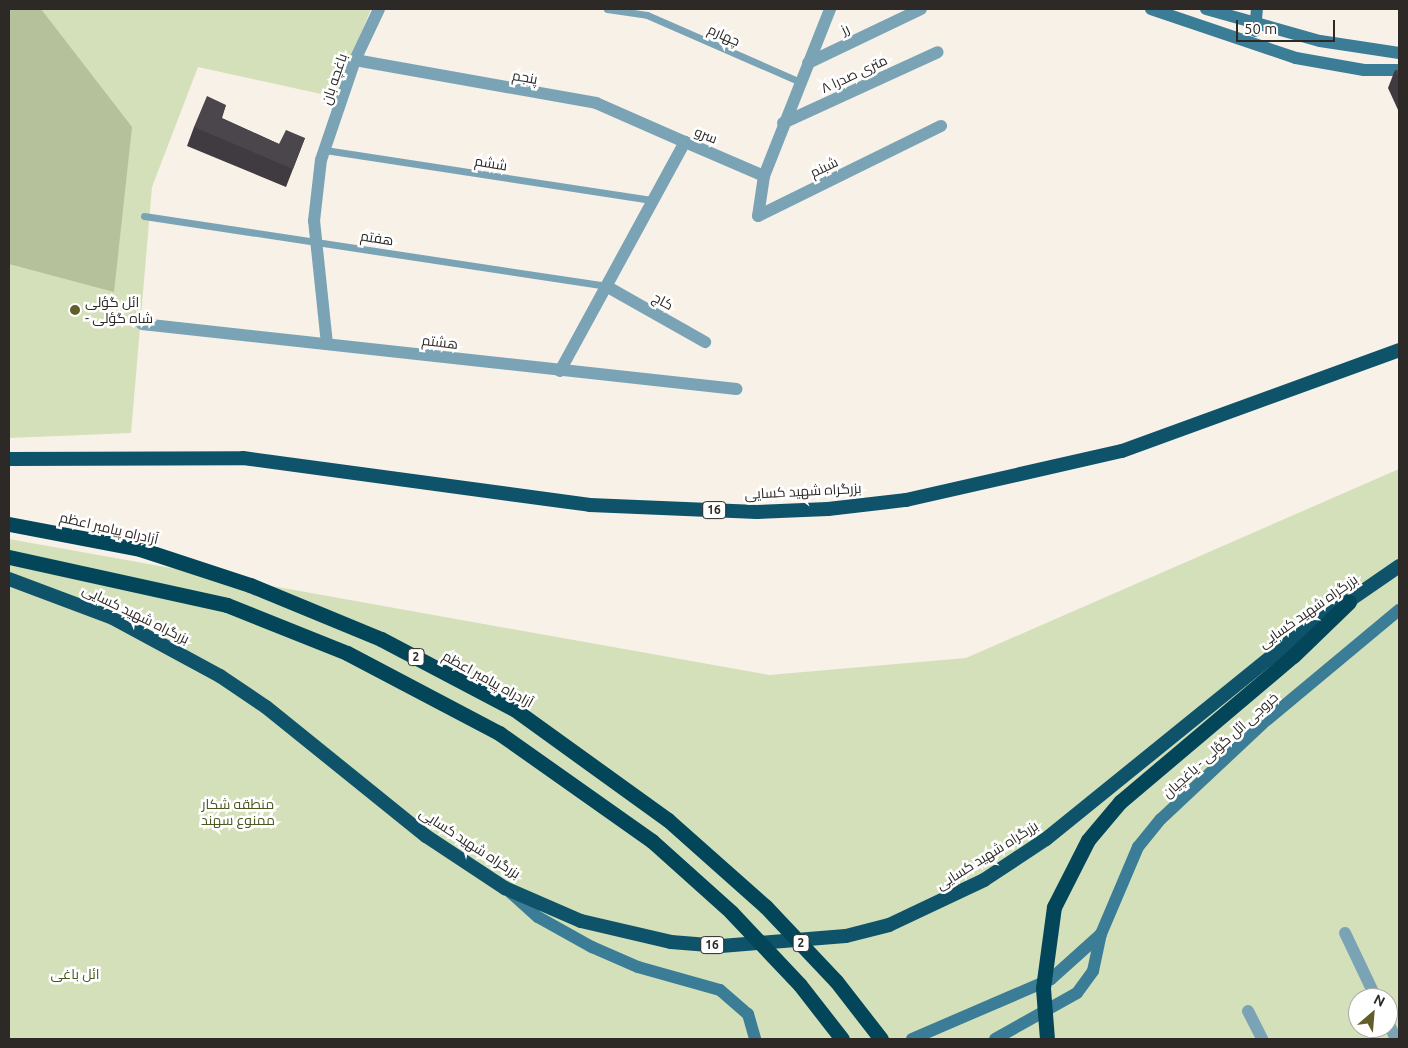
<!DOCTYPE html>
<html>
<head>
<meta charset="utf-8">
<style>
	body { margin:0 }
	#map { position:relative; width:1408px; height:1048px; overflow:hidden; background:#f8f1e8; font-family:Ubuntu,Cairo,sans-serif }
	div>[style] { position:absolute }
	.green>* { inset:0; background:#d3e0ba }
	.forest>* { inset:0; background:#b4c19b }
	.service>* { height:7px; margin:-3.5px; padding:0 3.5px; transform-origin:3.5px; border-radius:3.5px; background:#7aa4b5 }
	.minor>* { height:12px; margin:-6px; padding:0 6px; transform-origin:6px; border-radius:6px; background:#7aa4b5 }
	.secondary>* { height:12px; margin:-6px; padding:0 6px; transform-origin:6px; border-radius:6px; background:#3b7d96 }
	.trunk>* { height:14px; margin:-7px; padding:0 7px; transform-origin:7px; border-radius:7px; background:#0e5369 }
	.motorway>* { height:15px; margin:-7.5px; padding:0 7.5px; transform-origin:7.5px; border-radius:7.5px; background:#03465a }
	.motorway-bridge>* { height:15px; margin:-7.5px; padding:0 7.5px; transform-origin:7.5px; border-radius:7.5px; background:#03465a }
	.wall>* { inset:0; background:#403b41 }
	.building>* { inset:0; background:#4b454c }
	.dots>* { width:14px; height:14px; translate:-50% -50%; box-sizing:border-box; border:2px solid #fff; border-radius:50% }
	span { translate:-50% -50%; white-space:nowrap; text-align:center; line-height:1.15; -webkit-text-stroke:5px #fff; paint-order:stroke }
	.shield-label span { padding:1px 4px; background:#fff; border:1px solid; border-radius:4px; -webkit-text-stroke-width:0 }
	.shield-label { font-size:12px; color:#2c2926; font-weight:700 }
	.street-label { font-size:14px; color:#2c2926 }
	.poi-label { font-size:14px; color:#2c2926 }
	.left { translate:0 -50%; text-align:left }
	.park-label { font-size:14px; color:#48581e }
	.frame { position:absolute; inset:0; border:10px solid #2c2926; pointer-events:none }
	.north { position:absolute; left:1348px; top:988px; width:50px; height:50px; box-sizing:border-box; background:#fff; border:1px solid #aba9a8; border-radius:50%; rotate:27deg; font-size:14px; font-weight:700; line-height:20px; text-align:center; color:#2c2926 }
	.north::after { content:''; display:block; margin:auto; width:18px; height:22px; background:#615e2b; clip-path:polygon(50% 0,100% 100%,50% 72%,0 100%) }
	.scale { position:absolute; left:1236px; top:20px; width:99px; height:22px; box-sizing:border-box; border:2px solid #2c2926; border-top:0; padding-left:6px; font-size:15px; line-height:18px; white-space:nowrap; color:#2c2926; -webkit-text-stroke:4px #fff; paint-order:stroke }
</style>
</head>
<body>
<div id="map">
	<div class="green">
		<i style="clip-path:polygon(9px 9px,371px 9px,335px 97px,198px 67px,152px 187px,131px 433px,9px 438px)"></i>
		<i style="clip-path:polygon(evenodd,1399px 469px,1399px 1039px,9px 1039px,9px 539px,769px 675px,966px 658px,1399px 469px,1358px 998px,1388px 998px,1388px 1028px,1358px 1028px,1358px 998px)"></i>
	</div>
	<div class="forest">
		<i style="clip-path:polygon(9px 9px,41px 9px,132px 127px,114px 292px,9px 264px)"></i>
	</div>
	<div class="service">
		<i style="left:607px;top:9px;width:40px;rotate:8.5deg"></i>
		<i style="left:647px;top:15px;width:167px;rotate:23.6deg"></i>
		<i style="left:325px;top:150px;width:332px;rotate:8.7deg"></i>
		<i style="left:144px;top:216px;width:467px;rotate:8.6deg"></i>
	</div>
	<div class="minor">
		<i style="left:355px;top:60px;width:245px;rotate:10.1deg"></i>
		<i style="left:596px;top:103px;width:97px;rotate:23.7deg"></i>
		<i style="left:808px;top:63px;width:125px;rotate:-25.5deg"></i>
		<i style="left:783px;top:123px;width:170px;rotate:-24.6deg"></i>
		<i style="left:764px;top:176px;width:40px;rotate:98.5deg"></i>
		<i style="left:758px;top:216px;width:204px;rotate:-26.2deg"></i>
		<i style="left:606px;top:286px;width:114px;rotate:29.5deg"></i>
		<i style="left:142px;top:324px;width:598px;rotate:6.24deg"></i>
		<i style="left:327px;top:344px;width:124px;rotate:-96deg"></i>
		<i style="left:314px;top:221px;width:61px;rotate:-83.5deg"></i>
		<i style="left:321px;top:160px;width:106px;rotate:-71.2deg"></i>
		<i style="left:355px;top:60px;width:56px;rotate:-64.8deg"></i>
		<i style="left:560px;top:371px;width:261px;rotate:-61.4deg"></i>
		<i style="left:685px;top:142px;width:86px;rotate:23.3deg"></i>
		<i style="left:764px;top:176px;width:180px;rotate:-68.4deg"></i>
		<i style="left:1345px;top:933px;width:72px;rotate:64.5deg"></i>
		<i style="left:1248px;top:1011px;width:31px;rotate:63deg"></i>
		<i style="left:1388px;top:1022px;width:19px;rotate:65deg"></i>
	</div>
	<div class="secondary">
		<i style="left:1151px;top:9px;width:153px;rotate:18.7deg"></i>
		<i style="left:1296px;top:58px;width:69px;rotate:10deg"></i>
		<i style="left:1364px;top:70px;width:35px"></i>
		<i style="left:1206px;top:9px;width:118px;rotate:15.7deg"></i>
		<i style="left:1320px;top:41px;width:80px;rotate:8.6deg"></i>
		<i style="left:1255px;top:31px;width:22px;rotate:-85deg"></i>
		<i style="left:511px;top:893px;width:36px;rotate:42deg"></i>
		<i style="left:538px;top:917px;width:62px;rotate:29.1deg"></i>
		<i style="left:592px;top:947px;width:50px;rotate:23.5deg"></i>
		<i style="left:638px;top:967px;width:85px;rotate:15.7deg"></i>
		<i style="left:720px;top:990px;width:37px;rotate:41deg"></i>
		<i style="left:748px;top:1014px;width:26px;rotate:74deg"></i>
		<i style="left:912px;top:1039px;width:151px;rotate:-23.3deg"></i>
		<i style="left:1051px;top:979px;width:67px;rotate:-42deg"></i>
		<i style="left:995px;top:1039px;width:94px;rotate:-29.3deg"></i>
		<i style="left:1077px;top:993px;width:27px;rotate:-54deg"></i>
		<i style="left:1093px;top:971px;width:38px;rotate:-78deg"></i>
		<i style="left:1101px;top:934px;width:95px;rotate:-67deg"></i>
		<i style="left:1138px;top:847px;width:36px;rotate:-51deg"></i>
		<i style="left:1161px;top:819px;width:139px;rotate:-43.2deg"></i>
		<i style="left:1262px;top:724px;width:178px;rotate:-39.8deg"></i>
	</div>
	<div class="trunk">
		<i style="left:9px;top:459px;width:234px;rotate:-0.2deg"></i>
		<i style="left:243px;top:458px;width:350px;rotate:7.7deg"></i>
		<i style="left:590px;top:505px;width:167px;rotate:2.4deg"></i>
		<i style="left:757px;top:512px;width:71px;rotate:-2.4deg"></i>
		<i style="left:828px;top:509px;width:79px;rotate:-6.6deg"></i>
		<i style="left:906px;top:500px;width:221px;rotate:-12.8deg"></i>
		<i style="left:1122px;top:451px;width:295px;rotate:-20deg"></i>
		<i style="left:9px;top:579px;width:111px;rotate:20.6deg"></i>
		<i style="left:113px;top:618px;width:122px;rotate:28.5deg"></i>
		<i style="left:220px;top:676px;width:55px;rotate:34deg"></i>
		<i style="left:266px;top:707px;width:206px;rotate:38.9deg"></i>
		<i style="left:426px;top:836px;width:95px;rotate:33.4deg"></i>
		<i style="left:505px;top:888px;width:83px;rotate:23.5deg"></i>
		<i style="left:581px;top:921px;width:92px;rotate:13.1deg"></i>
		<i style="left:671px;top:942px;width:50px;rotate:4.6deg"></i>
		<i style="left:721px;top:946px;width:125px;rotate:-4.6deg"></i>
		<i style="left:846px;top:936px;width:44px;rotate:-14.3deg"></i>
		<i style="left:889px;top:925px;width:105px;rotate:-25.3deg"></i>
		<i style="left:984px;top:880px;width:74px;rotate:-33.5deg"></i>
		<i style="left:1046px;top:839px;width:313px;rotate:-39deg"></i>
		<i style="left:1289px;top:642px;width:134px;rotate:-34.6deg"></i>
	</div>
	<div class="motorway">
		<i style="left:9px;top:524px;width:133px;rotate:10.8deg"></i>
		<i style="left:140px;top:549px;width:116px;rotate:18.1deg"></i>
		<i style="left:250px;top:585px;width:142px;rotate:22.4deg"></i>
		<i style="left:381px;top:639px;width:150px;rotate:27.8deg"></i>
		<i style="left:514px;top:709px;width:190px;rotate:35.8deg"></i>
		<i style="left:668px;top:820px;width:130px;rotate:41.6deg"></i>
		<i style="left:9px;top:557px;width:223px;rotate:12.4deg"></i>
		<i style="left:227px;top:605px;width:129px;rotate:21.8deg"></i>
		<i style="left:347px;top:653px;width:172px;rotate:27.8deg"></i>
		<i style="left:499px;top:733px;width:187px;rotate:35.2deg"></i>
		<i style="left:652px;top:841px;width:106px;rotate:41.9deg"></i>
		<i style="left:1054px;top:907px;width:75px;rotate:-63.1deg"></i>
		<i style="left:1088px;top:840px;width:50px;rotate:-49.9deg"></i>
		<i style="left:1120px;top:802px;width:226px;rotate:-40.2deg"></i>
		<i style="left:1293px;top:656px;width:78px;rotate:-44deg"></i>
		<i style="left:836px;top:981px;width:73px;rotate:52.2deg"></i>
		<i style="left:800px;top:985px;width:68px;rotate:52.1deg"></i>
	</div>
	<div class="motorway-bridge">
		<i style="left:765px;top:906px;width:103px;rotate:46.6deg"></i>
		<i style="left:731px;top:912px;width:100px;rotate:46.6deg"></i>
		<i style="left:1047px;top:1039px;width:51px;rotate:-94.5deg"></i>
		<i style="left:1043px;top:988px;width:82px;rotate:-82.3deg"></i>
	</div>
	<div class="wall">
		<i style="clip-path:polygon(1395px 70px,1399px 70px,1399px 112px,1388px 88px)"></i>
		<i style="clip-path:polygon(226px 105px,222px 118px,279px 144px,305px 138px,286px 187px,187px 146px,194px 127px)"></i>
	</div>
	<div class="building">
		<i style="clip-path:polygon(1395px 70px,1399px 70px,1399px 79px)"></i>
		<i style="clip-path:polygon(207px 96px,226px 105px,221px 118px,279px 144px,286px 130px,305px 138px,293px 169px,194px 127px)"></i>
	</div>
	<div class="dots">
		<i style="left:75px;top:310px;background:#615e2b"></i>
	</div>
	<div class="shield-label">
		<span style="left:714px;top:510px">16</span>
		<span style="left:416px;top:657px">2</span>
		<span style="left:801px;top:943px">2</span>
		<span style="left:712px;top:945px">16</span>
	</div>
	<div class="street-label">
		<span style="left:845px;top:29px;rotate:-26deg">رز</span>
		<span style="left:724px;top:35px;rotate:24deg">چهارم</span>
		<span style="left:854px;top:74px;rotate:-25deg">۸ متری صدرا</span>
		<span style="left:525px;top:77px;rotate:10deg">پنجم</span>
		<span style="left:334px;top:79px;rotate:-71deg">باغچه بان</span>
		<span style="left:706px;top:135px;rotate:22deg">سرو</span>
		<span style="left:491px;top:163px;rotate:9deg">ششم</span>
		<span style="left:824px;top:167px;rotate:-26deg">شبنم</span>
		<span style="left:377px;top:238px;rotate:9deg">هفتم</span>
		<span style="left:663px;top:301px;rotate:29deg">کاج</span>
		<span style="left:440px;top:342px;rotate:7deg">هشتم</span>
		<span style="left:803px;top:491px;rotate:-3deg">بزرگراه شهید کسایی</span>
		<span style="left:109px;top:528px;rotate:13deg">آزادراه پیامبر اعظم</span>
		<span style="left:1308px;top:611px;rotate:-35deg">بزرگراه شهید کسایی</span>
		<span style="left:136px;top:614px;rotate:26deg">بزرگراه شهید کسایی</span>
		<span style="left:488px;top:679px;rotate:29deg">آزادراه پیامبر اعظم</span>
		<span style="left:1220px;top:745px;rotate:-42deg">خروجی ائل گؤلی - یاغچیان</span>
		<span style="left:470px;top:843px;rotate:33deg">بزرگراه شهید کسایی</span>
		<span style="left:987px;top:855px;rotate:-32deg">بزرگراه شهید کسایی</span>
	</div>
	<div class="poi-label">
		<span class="left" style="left:85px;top:310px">ائل گؤلی<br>- شاه گؤلی</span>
	</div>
	<div class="park-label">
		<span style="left:238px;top:812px">منطقه شکار<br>ممنوع سهند</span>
		<span style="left:75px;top:974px">ائل باغی</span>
	</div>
	<div class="frame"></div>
	<div class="north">N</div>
	<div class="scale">50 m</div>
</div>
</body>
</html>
